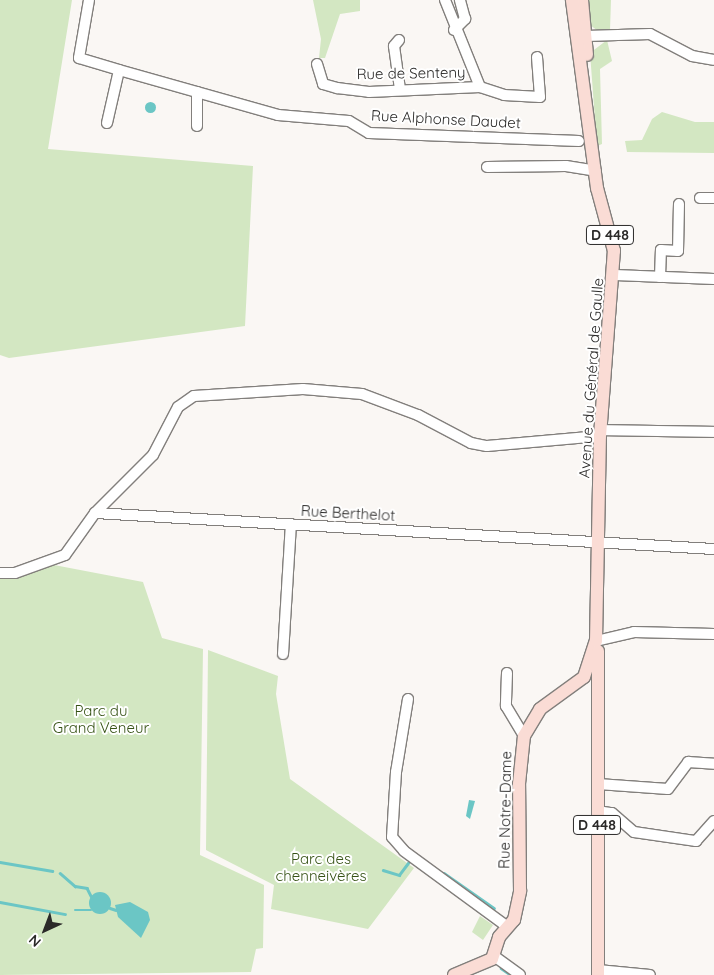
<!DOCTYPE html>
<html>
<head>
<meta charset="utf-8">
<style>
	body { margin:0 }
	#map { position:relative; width:714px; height:975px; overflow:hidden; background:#faf7f4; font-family:Quicksand,sans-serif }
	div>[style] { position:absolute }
	.green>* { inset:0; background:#d3e7c2 }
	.water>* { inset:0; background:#6bc6c5 }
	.round { border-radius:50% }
	.stream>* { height:2.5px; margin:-1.25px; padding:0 1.25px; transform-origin:1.25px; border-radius:1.25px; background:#6bc6c5 }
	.roads { filter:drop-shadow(1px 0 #827f7c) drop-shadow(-1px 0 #827f7c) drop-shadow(0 1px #827f7c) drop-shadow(0 -1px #827f7c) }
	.minor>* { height:10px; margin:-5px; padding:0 5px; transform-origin:5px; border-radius:5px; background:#fff }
	.major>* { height:12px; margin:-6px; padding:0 6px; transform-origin:6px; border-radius:6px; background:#fadcd5 }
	span { translate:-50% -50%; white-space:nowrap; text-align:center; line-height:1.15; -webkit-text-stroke:4px #fff; paint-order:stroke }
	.shield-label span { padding:1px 4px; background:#fff; border:1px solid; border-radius:4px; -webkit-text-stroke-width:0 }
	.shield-label { font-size:14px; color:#2b2a29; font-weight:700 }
	.street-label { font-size:15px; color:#2b2a29 }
	.park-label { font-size:15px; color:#365215 }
	.north { position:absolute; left:20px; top:905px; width:50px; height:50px; -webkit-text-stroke:4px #fff; paint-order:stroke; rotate:223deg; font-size:14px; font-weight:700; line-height:20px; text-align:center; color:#2b2a29 }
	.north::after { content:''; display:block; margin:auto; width:18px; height:22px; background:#2b2a29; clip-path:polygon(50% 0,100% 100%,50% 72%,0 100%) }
</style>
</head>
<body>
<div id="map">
	<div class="green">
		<i style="clip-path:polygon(0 0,72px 0,48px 149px,253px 166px,245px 326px,9px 358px,0 355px)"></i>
		<i style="clip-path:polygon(313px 0,360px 0,360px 11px,340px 14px,325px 58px,319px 58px,321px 39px)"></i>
		<i style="clip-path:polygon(583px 0,611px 0,610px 30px,598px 31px,586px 22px)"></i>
		<i style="clip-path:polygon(607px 40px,612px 61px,600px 69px,602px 144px,597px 146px,590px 53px)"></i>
		<i style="clip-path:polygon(662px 112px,695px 122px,714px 122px,714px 153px,627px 152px,625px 141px,642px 140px,652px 119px)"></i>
		<i style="clip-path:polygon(54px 565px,143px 582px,162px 638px,203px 649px,200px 855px,264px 885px,263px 948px,256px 949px,251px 972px,0 975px,0 579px)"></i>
		<i style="clip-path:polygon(208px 650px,278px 676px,276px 694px,290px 779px,414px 868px,368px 929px,271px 909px,274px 885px,206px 850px)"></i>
		<i style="clip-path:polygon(480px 916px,493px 925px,483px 940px,472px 932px)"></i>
	</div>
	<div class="water">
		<i class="round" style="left:144.5px;top:101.5px;width:11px;height:11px"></i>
		<i style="clip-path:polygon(469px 800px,475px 801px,470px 819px,466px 816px)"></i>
		<i class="round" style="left:89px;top:892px;width:22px;height:22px"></i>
		<i style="clip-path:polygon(130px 902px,148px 912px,150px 920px,141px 938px,118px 917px,115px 905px)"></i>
	</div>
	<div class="stream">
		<i style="left:0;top:862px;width:53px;rotate:9.8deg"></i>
		<i style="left:383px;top:870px;width:17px;rotate:17deg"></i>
		<i style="left:399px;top:875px;width:15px;rotate:-53deg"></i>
		<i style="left:60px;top:873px;width:20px;rotate:41deg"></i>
		<i style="left:75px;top:886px;width:12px;rotate:9deg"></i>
		<i style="left:87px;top:888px;width:9px;rotate:63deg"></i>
		<i style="left:444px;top:873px;width:61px;rotate:35deg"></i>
		<i style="left:0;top:902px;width:66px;rotate:10.5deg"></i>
		<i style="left:110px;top:908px;width:6px;rotate:18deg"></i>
		<i style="left:75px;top:910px;width:16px"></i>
		<i style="left:501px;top:968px;width:12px;rotate:35deg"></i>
	</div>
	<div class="roads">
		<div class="minor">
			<i style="left:89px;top:0;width:59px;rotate:99.8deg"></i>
			<i style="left:79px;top:58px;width:42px;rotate:16.7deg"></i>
			<i style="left:119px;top:70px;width:165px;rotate:15.8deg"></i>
			<i style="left:278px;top:115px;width:71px;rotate:4.8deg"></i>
			<i style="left:349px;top:121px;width:23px;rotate:31deg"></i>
			<i style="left:369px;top:133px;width:210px;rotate:2.2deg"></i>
			<i style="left:445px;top:0;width:94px;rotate:68.1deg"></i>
			<i style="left:454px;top:30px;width:16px;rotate:-45deg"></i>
			<i style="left:465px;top:19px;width:20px;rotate:-105deg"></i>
			<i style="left:586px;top:36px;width:64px;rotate:-1.8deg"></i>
			<i style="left:650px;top:34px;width:47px;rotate:27.6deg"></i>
			<i style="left:692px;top:56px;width:22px;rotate:10deg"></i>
			<i style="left:399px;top:40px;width:8px;rotate:130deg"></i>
			<i style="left:394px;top:46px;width:43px;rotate:82.1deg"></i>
			<i style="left:317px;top:64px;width:21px;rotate:73deg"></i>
			<i style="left:323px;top:84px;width:15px;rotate:16deg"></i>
			<i style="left:337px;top:88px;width:32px;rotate:7deg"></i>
			<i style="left:369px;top:92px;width:111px;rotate:-2.6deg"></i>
			<i style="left:480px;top:87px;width:25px;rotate:18deg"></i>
			<i style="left:504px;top:95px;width:36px;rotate:3deg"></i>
			<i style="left:540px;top:97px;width:40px;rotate:-94.3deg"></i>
			<i style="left:197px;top:92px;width:34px;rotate:90deg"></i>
			<i style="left:107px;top:123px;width:54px;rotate:-77.2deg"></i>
			<i style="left:487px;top:167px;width:79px;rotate:-0.7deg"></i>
			<i style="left:566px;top:166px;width:30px;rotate:9deg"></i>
			<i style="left:700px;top:198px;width:14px"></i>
			<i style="left:615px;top:275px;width:99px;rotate:2.3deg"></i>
			<i style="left:660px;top:277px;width:27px;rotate:-88deg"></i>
			<i style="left:661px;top:250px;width:17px;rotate:3deg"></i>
			<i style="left:678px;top:251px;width:47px;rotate:-88.8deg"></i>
			<i style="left:601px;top:430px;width:113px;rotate:1deg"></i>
			<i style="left:95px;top:513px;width:620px;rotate:3.33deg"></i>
			<i style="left:0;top:573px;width:15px"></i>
			<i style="left:15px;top:573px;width:53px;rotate:-19.8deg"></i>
			<i style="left:65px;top:555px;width:52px;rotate:-54.5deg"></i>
			<i style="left:95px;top:513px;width:82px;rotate:-45deg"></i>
			<i style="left:153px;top:455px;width:54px;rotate:-62.5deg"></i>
			<i style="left:178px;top:407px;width:19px;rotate:-35deg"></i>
			<i style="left:194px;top:396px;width:109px;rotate:-3.7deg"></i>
			<i style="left:303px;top:389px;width:59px;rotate:4.8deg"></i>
			<i style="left:362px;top:394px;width:60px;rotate:20.6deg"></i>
			<i style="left:418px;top:415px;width:60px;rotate:27.8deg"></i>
			<i style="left:471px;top:443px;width:16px;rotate:11deg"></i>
			<i style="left:487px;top:446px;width:113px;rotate:-5.1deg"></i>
			<i style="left:596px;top:641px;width:39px;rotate:-13deg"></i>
			<i style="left:634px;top:632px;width:80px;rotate:1.4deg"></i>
			<i style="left:283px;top:654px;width:130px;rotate:-86.5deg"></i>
			<i style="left:507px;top:673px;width:33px;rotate:92deg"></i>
			<i style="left:506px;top:706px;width:35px;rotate:59deg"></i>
			<i style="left:408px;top:699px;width:74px;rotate:99.3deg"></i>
			<i style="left:396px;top:772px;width:65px;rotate:93.5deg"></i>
			<i style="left:392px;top:837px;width:18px;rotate:49deg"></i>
			<i style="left:404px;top:851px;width:129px;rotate:36.2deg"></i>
			<i style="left:598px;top:784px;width:70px;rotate:4.1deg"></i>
			<i style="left:668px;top:789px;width:34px;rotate:-53deg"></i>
			<i style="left:688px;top:762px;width:26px;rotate:4deg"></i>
			<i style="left:597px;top:811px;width:15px;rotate:8deg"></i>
			<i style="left:612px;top:813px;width:29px;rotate:41deg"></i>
			<i style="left:634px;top:832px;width:63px;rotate:8.3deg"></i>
			<i style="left:696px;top:841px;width:27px;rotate:-48deg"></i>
			<i style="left:494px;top:956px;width:32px;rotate:36deg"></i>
			<i style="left:598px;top:970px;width:52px;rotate:5.5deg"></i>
		</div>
		<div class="major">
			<i style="left:582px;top:0;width:55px;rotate:84.8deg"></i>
			<i style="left:454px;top:975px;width:41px;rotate:-22.8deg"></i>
			<i style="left:492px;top:959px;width:23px;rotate:-72deg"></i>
			<i style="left:499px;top:937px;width:23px;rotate:-49deg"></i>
			<i style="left:514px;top:920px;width:30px;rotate:-78deg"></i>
			<i style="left:520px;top:891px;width:107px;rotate:-90.5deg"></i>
			<i style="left:519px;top:784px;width:48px;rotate:-84.1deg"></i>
			<i style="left:524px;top:736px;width:31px;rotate:-59deg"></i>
			<i style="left:540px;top:709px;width:54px;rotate:-36deg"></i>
			<i style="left:584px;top:677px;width:38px;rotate:-72deg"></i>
			<i style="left:596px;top:641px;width:205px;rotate:-88.9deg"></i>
			<i style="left:600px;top:436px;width:186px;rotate:-85.7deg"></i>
			<i style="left:614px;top:251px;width:65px;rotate:-105.1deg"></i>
			<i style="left:597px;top:188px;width:190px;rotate:-97.6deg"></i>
			<i style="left:598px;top:975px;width:324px;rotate:-90deg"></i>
		</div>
	</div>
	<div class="shield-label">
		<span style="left:610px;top:235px">D 448</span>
		<span style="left:597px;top:825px">D 448</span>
	</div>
	<div class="street-label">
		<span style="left:411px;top:73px;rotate:-1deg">Rue de Senteny</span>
		<span style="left:446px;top:119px;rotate:3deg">Rue Alphonse Daudet</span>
		<span style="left:591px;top:378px;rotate:-86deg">Avenue du Général de Gaulle</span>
		<span style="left:348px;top:513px;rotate:3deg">Rue Berthelot</span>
		<span style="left:505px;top:810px;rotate:-89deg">Rue Notre-Dame</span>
	</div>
	<div class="park-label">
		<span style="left:101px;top:719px">Parc du<br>Grand Veneur</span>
		<span style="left:321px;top:867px">Parc des<br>chenneivères</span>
	</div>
	<div class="north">N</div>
</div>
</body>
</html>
